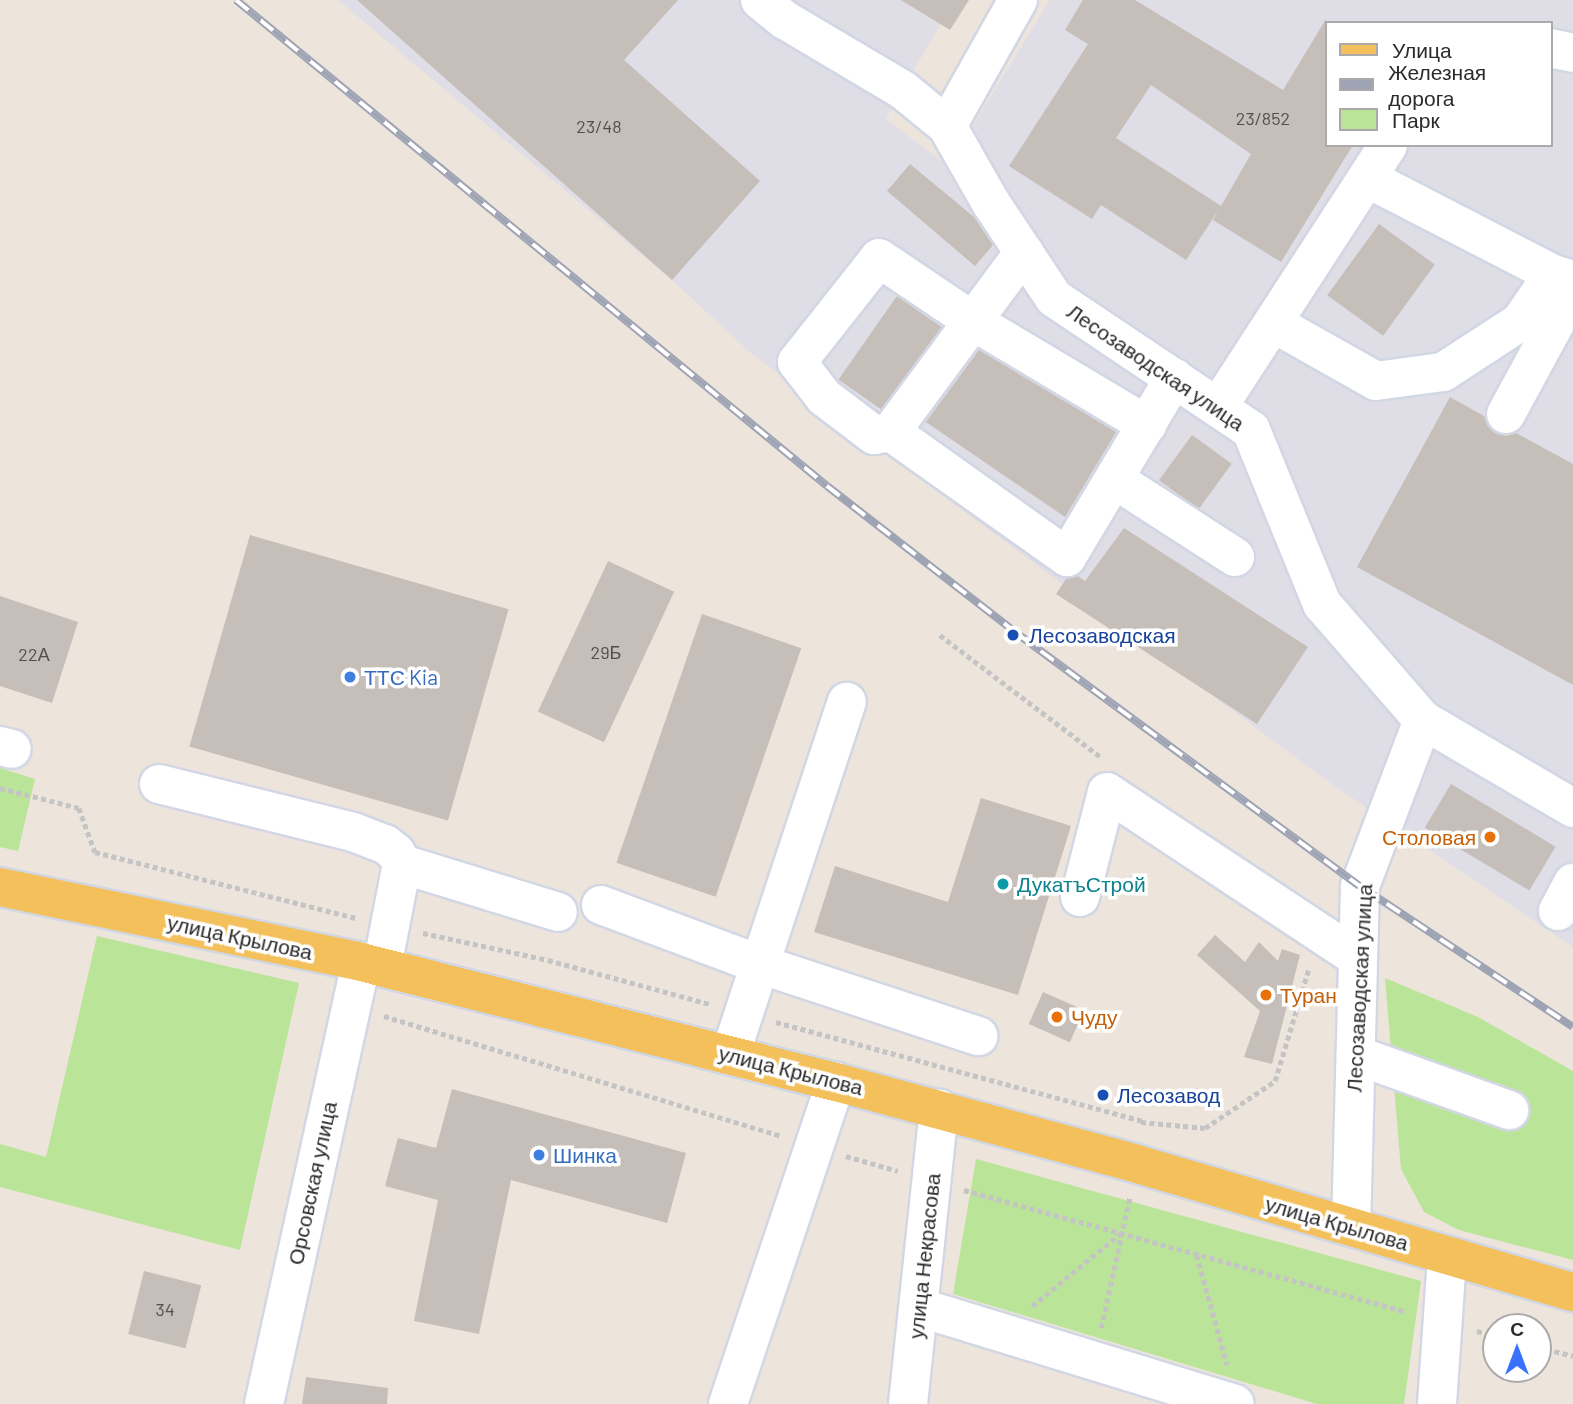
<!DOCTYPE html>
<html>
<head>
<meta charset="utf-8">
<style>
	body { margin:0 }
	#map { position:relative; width:1573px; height:1404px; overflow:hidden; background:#ede4dc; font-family:Barlow,sans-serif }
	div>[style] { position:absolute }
	.industrial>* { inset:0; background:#dfdde5 }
	.green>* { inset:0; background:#bae498 }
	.building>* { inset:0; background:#c5beb9; transform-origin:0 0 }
	.path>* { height:4.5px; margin-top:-2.25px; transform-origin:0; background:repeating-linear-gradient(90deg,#c4c4c4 0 5px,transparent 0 8.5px) }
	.roads { filter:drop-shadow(2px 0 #d2d7e4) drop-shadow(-2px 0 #d2d7e4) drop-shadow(0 2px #d2d7e4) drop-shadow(0 -2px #d2d7e4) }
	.minor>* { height:38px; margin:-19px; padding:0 19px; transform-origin:19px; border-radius:19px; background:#fff }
	.major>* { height:38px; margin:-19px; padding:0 19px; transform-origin:19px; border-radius:19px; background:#f3c05b }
	.rail>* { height:8px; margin-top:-4px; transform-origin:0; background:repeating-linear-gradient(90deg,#fff 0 16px,#9fa4b5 0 32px); box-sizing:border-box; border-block:2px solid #9fa4b5 }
	.dots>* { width:19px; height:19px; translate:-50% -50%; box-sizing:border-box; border:4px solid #fff; border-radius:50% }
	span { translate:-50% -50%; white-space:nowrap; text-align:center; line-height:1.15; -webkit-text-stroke:7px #fff; paint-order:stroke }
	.number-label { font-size:18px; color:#52504e }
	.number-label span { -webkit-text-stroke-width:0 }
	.street-label { font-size:21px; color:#2b2b2b }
	.transit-label { font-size:21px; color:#164399 }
	.left { translate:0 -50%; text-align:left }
	.shop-label { font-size:21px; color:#366cbe }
	.food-label { font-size:21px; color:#c56008 }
	.right { translate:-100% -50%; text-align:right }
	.culture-label { font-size:21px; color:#0d838f }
	.legend { position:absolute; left:1325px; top:21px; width:228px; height:126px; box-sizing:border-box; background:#fff; border:2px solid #aaa; margin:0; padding:9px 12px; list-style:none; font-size:21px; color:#2b2b2b }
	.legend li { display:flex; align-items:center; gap:14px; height:35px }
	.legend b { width:35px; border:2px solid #aaa }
	.north { position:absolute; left:1482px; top:1313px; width:70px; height:70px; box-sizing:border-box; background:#fff; border:2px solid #aaa; border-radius:50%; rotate:0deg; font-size:19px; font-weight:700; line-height:28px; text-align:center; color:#2b2b2b }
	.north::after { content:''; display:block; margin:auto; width:24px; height:32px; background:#3971fd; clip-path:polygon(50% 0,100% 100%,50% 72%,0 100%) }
</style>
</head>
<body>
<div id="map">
	<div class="industrial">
		<i style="clip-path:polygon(evenodd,338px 0,954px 0,886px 119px,948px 166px,1050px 0,1573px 0,1573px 947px,1333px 785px,751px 353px,672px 280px,338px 0,1326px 23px,1550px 23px,1550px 145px,1326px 145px,1326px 23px)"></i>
	</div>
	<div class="green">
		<i style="clip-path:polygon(0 768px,35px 779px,18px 851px,0 847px)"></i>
		<i style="clip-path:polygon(97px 936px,299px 983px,240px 1250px,0 1187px,0 1144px,46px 1157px)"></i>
		<i style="clip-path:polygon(1385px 978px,1478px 1017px,1573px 1071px,1573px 1260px,1459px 1230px,1424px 1212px,1401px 1169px)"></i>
		<i style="clip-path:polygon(976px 1159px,1421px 1281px,1404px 1404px,1317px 1404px,953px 1294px)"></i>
	</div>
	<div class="building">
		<i style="clip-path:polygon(357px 0,678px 0,624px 60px,760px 181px,672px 280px)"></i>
		<i style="clip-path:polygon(901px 0,969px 0,950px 30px)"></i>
		<i style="clip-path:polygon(evenodd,1083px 0,1135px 0,1283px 90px,1326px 19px,1326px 145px,1353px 145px,1281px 262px,1213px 220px,1219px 209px,1186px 260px,1101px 205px,1092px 219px,1009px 166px,1088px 44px,1065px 30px,1083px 0,1151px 85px,1251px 154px,1221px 206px,1116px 138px,1151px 85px)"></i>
		<i style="clip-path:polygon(910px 164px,974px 217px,993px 245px,975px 266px,887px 191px)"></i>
		<i style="left:1379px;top:224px;width:69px;height:88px;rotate:36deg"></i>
		<i style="left:897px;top:296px;width:55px;height:102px;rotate:35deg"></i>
		<i style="clip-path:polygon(979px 350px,1116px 432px,1065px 517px,926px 422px)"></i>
		<i style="clip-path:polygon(1450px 397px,1484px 416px,1488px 426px,1495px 433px,1506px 436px,1516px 433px,1573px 464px,1573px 685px,1357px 567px)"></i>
		<i style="left:1192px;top:435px;width:49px;height:56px;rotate:36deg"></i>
		<i style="clip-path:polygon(1124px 528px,1308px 647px,1257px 724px,1056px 594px,1066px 579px,1078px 576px,1085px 581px)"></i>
		<i style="left:250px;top:535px;width:269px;height:220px;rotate:16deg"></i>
		<i style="left:608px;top:561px;width:73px;height:166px;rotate:25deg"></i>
		<i style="clip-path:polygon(0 596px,78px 622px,52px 703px,0 686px)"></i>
		<i style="left:702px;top:614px;width:105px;height:263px;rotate:19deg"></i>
		<i style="left:1451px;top:784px;width:122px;height:51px;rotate:31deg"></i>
		<i style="clip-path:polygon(981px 798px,1071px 826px,1018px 995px,814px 932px,835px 866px,948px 902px)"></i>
		<i style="clip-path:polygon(1215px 935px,1245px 962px,1259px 942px,1278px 961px,1282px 949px,1300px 955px,1272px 1064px,1244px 1057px,1260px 1011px,1197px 955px)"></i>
		<i style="left:1043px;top:992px;width:45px;height:35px;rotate:24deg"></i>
		<i style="clip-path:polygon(452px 1089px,686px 1153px,667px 1223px,511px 1180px,479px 1334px,414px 1321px,438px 1200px,385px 1186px,398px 1138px,436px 1148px)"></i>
		<i style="left:144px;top:1271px;width:59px;height:65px;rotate:14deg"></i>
		<i style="clip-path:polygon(306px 1377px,388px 1388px,387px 1404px,302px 1404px)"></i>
	</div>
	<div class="path">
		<i style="left:940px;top:635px;width:202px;rotate:37.2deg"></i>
		<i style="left:0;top:788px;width:81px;rotate:14.2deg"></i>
		<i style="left:79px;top:808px;width:47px;rotate:70deg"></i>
		<i style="left:95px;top:852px;width:269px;rotate:14.2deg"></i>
		<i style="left:423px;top:933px;width:128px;rotate:12.2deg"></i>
		<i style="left:548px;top:960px;width:168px;rotate:15.2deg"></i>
		<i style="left:384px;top:1016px;width:415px;rotate:16.8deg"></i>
		<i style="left:776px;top:1022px;width:379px;rotate:15.1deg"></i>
		<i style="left:1141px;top:1122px;width:64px;rotate:5.4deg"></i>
		<i style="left:1205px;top:1128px;width:84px;rotate:-33.9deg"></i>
		<i style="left:1275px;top:1081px;width:118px;rotate:-73.3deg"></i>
		<i style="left:846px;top:1156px;width:54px;rotate:16.1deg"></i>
		<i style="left:964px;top:1190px;width:459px;rotate:15.4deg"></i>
		<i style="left:1197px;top:1255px;width:114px;rotate:74.7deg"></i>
		<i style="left:1032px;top:1306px;width:114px;rotate:-39.3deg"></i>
		<i style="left:1101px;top:1328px;width:135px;rotate:-77.6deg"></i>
		<i style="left:1477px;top:1331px;width:20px;rotate:15deg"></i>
		<i style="left:1538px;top:1347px;width:36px;rotate:14deg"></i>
	</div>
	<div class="roads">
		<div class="minor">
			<i style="left:760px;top:0;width:32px;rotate:39deg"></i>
			<i style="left:785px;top:20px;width:137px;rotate:30.7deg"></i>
			<i style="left:903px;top:90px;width:57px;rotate:39.3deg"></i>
			<i style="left:1018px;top:0;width:145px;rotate:119.4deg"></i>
			<i style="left:947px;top:126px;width:89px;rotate:60.3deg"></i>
			<i style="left:991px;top:203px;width:114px;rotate:56.4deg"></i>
			<i style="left:1054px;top:298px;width:237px;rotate:33.8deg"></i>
			<i style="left:1251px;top:430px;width:188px;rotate:67.8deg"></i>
			<i style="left:1322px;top:604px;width:154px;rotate:49deg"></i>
			<i style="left:1423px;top:720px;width:178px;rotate:110.8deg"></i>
			<i style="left:1360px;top:886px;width:340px;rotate:91.5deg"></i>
			<i style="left:1550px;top:48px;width:24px;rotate:12deg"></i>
			<i style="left:1367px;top:178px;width:209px;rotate:27.3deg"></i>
			<i style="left:1553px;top:274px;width:21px;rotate:17deg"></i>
			<i style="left:1024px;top:252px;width:224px;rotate:126.5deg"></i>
			<i style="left:891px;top:432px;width:216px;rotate:35.4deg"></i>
			<i style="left:1067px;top:557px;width:209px;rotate:-59.1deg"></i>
			<i style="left:1273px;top:323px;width:118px;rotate:29.4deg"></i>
			<i style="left:1376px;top:381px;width:68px;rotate:-7.7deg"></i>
			<i style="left:1443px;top:372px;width:92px;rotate:-33deg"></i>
			<i style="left:1520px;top:322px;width:58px;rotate:-55.5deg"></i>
			<i style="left:1553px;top:274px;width:33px;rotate:52deg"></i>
			<i style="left:1218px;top:407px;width:312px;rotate:-57deg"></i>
			<i style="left:1506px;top:414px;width:134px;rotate:-61.5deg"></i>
			<i style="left:891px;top:432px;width:17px;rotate:170deg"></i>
			<i style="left:874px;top:435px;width:63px;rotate:-142.8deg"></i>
			<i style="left:824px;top:397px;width:44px;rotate:-127.6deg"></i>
			<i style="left:797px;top:362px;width:132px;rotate:-51.7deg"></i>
			<i style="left:879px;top:258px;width:111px;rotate:34deg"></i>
			<i style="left:971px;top:320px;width:205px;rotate:30.8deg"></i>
			<i style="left:1114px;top:479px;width:144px;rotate:32.8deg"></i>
			<i style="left:1423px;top:720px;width:174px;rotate:30.4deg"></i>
			<i style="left:0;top:746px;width:12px;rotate:14deg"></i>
			<i style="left:159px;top:784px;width:200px;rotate:13.9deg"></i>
			<i style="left:353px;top:832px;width:34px;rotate:21deg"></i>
			<i style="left:385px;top:844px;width:14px;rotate:39deg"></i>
			<i style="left:396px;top:853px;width:13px;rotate:61deg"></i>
			<i style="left:402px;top:864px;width:105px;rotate:101deg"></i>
			<i style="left:402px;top:864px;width:163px;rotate:17.1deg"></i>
			<i style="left:1080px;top:897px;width:108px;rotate:-75.6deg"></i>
			<i style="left:1107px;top:792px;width:301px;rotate:33.5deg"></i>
			<i style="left:601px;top:905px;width:169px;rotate:20.5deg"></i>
			<i style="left:759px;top:964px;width:231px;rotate:18.2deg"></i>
			<i style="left:1558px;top:911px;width:32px;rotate:-62deg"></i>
			<i style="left:730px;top:1055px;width:372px;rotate:-71.7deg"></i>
			<i style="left:1356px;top:1055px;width:163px;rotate:19.8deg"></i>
			<i style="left:921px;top:1308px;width:328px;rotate:17deg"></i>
			<i style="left:264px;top:1404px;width:453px;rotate:-77.6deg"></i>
			<i style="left:728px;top:1404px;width:340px;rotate:-71.5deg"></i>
			<i style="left:908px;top:1404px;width:297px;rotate:-84deg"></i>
			<i style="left:1437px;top:1404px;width:148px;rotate:-86.1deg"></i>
		</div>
		<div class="major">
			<i style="left:0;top:887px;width:369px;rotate:11.7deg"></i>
			<i style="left:361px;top:962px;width:490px;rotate:14.2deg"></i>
			<i style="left:836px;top:1082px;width:312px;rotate:15.2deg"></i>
			<i style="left:1137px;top:1164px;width:454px;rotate:16.4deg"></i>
		</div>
	</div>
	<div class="rail">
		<i style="left:236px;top:0;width:765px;rotate:39.43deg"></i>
		<i style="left:827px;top:486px;width:238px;rotate:37.8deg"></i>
		<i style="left:1015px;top:632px;width:428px;rotate:36.4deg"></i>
		<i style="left:1360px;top:886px;width:255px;rotate:33.5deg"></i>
	</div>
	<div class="dots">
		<i style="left:1013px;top:635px;background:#1a4fb4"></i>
		<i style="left:350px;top:677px;background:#3f7fe0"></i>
		<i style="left:1490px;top:837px;background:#e8710a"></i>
		<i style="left:1003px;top:884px;background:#0f9aa8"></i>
		<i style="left:1266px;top:995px;background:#e8710a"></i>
		<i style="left:1057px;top:1017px;background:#e8710a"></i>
		<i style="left:1103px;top:1095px;background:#1a4fb4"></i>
		<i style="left:539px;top:1155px;background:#3f7fe0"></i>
	</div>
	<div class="number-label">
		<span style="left:1263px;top:118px">23/852</span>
		<span style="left:599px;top:126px">23/48</span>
		<span style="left:606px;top:652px">29Б</span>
		<span style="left:34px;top:654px">22А</span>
		<span style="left:165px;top:1309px">34</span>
	</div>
	<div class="street-label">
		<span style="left:1156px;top:367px;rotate:34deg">Лесозаводская улица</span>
		<span style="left:240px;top:937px;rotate:12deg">улица Крылова</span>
		<span style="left:1359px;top:988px;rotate:-87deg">Лесозаводская улица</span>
		<span style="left:791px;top:1070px;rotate:14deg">улица Крылова</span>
		<span style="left:312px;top:1183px;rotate:-78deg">Орсовская улица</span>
		<span style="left:1337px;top:1223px;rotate:16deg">улица Крылова</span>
		<span style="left:924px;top:1256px;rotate:-84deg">улица Некрасова</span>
	</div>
	<div class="transit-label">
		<span class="left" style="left:1029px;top:635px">Лесозаводская</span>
		<span class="left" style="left:1117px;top:1095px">Лесозавод</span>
	</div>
	<div class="shop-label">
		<span class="left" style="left:364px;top:677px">ТТС Kia</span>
		<span class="left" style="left:553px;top:1155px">Шинка</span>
	</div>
	<div class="food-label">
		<span class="right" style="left:1476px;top:837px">Столовая</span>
		<span class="left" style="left:1280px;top:995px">Туран</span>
		<span class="left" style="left:1071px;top:1017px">Чуду</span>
	</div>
	<div class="culture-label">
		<span class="left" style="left:1017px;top:884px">ДукатъСтрой</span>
	</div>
	<ul class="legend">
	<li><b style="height:9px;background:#f3c05b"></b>Улица</li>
	<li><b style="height:9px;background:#9fa4b5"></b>Железная дорога</li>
	<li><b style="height:19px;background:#bae498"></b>Парк</li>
	</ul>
	<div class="north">С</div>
</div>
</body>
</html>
